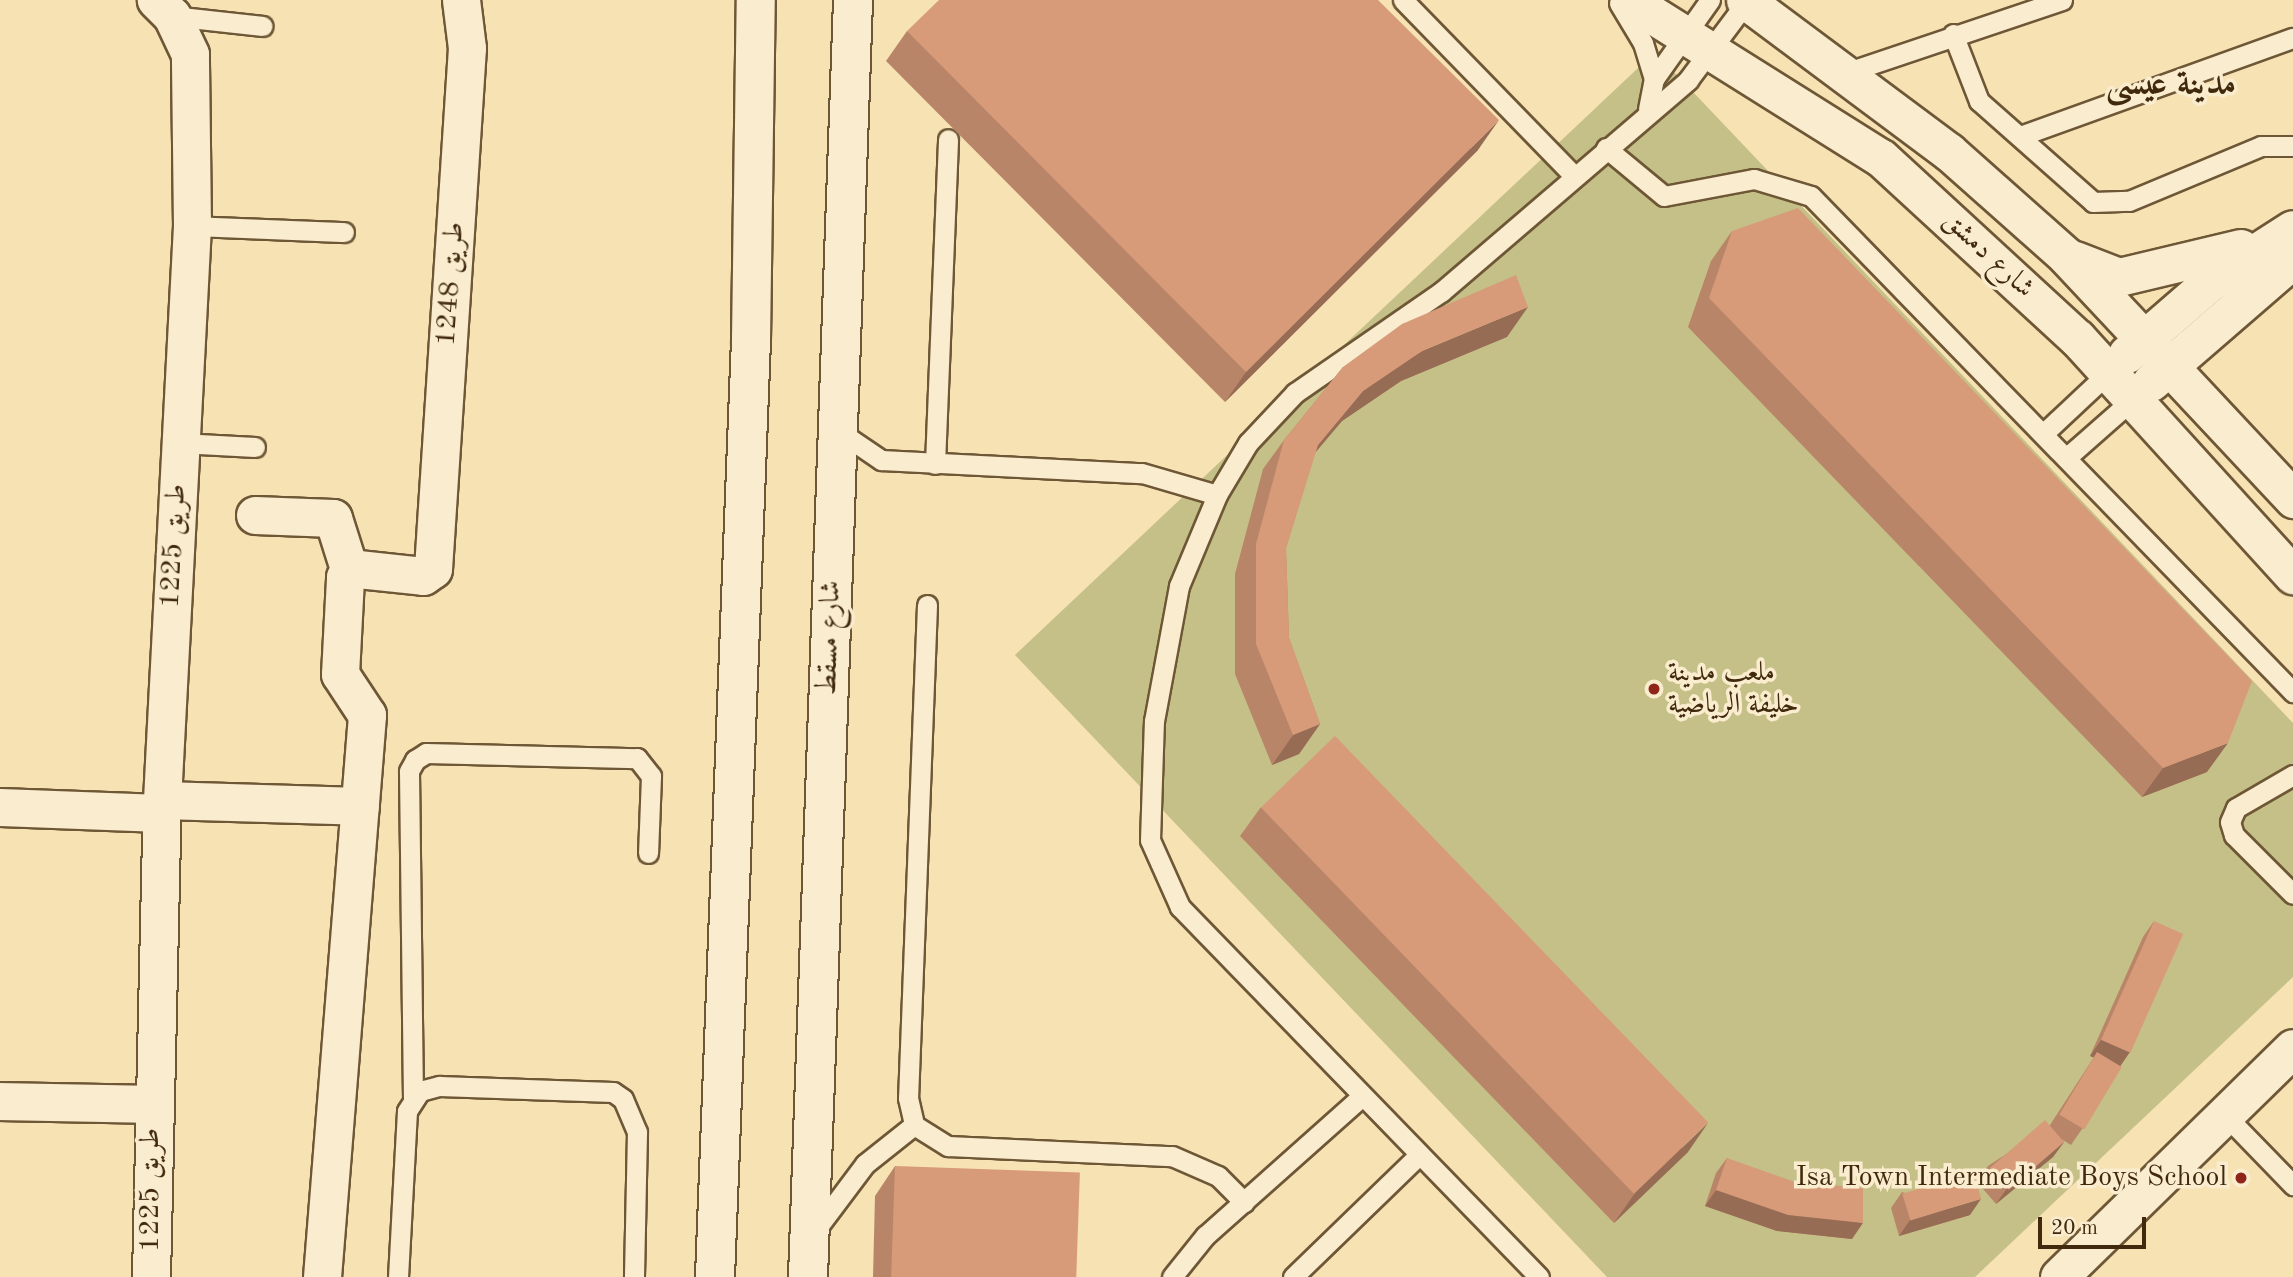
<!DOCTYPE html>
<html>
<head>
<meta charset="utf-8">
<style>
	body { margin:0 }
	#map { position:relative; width:2293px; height:1277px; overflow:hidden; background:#f7e2b4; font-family:"Old Standard TT",Amiri,serif }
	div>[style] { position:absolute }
	.green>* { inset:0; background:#c5c087 }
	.roads { filter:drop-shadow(2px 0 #6e5736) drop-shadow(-2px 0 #6e5736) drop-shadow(0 2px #6e5736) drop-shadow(0 -2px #6e5736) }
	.service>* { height:19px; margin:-9.5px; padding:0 9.5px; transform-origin:9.5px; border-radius:9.5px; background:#faecce }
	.minor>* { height:37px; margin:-18.5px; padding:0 18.5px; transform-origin:18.5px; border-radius:18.5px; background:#faecce }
	.tertiary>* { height:38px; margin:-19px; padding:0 19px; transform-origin:19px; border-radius:19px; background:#faecce }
	.wall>* { inset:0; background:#b98569 }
	.shaded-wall>* { inset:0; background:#966c55 }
	.building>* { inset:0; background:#d79b7a; transform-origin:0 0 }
	.dots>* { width:19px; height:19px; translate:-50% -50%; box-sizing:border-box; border:4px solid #faecce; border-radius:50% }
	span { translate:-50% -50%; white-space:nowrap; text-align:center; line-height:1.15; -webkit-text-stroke:7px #faecce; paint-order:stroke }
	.street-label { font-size:28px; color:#40290c }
	.poi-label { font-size:28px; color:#40290c }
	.left { translate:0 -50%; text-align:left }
	.right { translate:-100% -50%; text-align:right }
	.district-label { font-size:35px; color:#40290c; font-weight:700 }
	.scale { position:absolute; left:2038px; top:1217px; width:108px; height:32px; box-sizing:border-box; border:4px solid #40290c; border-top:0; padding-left:9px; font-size:21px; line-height:24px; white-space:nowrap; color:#40290c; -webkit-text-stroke:5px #faecce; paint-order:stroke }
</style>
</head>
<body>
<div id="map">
	<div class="green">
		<i style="clip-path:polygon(1655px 52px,2293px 723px,2293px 977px,1975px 1277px,1607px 1277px,1015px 655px)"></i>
	</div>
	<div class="roads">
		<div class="service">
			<i style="left:1403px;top:0;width:245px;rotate:45.8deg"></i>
			<i style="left:1619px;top:3px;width:47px;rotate:59deg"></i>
			<i style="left:1643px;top:43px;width:38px;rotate:73deg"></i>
			<i style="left:172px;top:16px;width:91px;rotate:6.3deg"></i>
			<i style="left:1953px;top:34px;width:72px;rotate:68.8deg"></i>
			<i style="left:1979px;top:101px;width:152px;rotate:41.5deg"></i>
			<i style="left:2093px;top:202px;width:36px;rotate:-2deg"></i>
			<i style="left:2129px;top:201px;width:143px;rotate:-22.6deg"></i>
			<i style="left:2261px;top:146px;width:32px"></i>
			<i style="left:1845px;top:73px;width:229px;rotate:-18.6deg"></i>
			<i style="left:1648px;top:109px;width:31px;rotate:-79deg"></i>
			<i style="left:1654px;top:79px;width:97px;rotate:-54.7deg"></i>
			<i style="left:2023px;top:135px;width:287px;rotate:-19.8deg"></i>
			<i style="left:1606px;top:148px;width:75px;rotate:39.6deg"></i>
			<i style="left:1664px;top:196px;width:92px;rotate:-10.7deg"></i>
			<i style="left:1754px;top:179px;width:59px;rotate:16.6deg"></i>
			<i style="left:1811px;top:196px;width:692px;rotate:45.82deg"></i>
			<i style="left:192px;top:226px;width:152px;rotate:2.3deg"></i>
			<i style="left:840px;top:432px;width:50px;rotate:34.3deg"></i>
			<i style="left:881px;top:460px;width:261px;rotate:2.9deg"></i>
			<i style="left:1142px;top:473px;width:78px;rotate:16.3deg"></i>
			<i style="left:2043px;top:434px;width:91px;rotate:-43.2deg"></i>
			<i style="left:180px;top:443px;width:75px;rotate:3.1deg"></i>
			<i style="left:2066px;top:458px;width:88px;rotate:-41.3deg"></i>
			<i style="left:935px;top:464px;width:325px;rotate:-87.7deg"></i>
			<i style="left:927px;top:605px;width:493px;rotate:92.2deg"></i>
			<i style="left:908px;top:1098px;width:28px;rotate:77deg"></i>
			<i style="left:914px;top:1125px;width:40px;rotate:32deg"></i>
			<i style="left:948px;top:1146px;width:224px;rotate:2.6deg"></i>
			<i style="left:1172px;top:1156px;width:50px;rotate:23.5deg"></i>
			<i style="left:1218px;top:1176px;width:37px;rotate:45deg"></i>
			<i style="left:2293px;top:775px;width:66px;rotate:149.9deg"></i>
			<i style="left:2236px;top:808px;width:15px;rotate:113deg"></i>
			<i style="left:2230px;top:822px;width:14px;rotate:73deg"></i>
			<i style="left:2234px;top:835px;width:83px;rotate:45deg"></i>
			<i style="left:413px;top:1099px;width:328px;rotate:-90.7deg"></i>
			<i style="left:409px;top:771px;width:13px;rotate:-61deg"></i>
			<i style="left:415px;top:760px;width:13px;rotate:-32deg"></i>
			<i style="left:426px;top:753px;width:211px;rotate:1.4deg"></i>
			<i style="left:637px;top:758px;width:23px;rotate:52deg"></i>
			<i style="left:651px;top:776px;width:77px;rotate:92.2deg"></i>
			<i style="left:2225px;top:1115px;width:98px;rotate:45.8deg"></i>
			<i style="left:817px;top:1228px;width:80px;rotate:-53.1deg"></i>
			<i style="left:865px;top:1164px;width:63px;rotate:-38.5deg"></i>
			<i style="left:398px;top:1277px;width:166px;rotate:-86.9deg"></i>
			<i style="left:407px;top:1111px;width:24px;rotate:-57deg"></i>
			<i style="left:420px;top:1091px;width:20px;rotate:-15deg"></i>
			<i style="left:439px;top:1086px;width:174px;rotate:2deg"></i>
			<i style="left:613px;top:1092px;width:12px;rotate:35deg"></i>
			<i style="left:623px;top:1099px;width:36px;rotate:67deg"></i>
			<i style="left:637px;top:1132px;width:145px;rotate:91.2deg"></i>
			<i style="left:1172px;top:1277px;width:53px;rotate:-51.2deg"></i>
			<i style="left:1205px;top:1236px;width:210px;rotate:-41.7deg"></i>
			<i style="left:1293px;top:1277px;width:175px;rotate:-44.1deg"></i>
			<i style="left:1539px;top:1277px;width:516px;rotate:-134.14deg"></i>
			<i style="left:1180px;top:907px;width:73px;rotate:-114.1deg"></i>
			<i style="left:1150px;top:840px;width:119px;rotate:-88.1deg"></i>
			<i style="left:1154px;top:721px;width:137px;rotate:-79.5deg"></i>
			<i style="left:1179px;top:586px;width:99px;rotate:-67.3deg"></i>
			<i style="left:1217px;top:495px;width:61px;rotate:-59.2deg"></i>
			<i style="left:1248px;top:443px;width:69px;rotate:-46.8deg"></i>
			<i style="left:1295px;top:393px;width:178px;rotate:-34.7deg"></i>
			<i style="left:1441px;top:292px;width:326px;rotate:-40.6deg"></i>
			<i style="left:1688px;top:80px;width:99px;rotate:-53.2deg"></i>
		</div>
		<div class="minor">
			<i style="left:1629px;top:0;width:297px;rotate:32.1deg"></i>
			<i style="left:1881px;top:158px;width:266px;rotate:42.6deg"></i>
			<i style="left:2077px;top:338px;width:321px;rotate:47.7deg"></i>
			<i style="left:1745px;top:0;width:254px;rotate:36.7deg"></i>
			<i style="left:1949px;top:152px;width:157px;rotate:41.6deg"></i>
			<i style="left:2066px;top:256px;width:333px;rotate:46.9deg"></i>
			<i style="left:2075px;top:260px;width:47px;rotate:21.1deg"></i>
			<i style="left:2119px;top:277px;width:125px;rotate:-13.4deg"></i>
			<i style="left:2127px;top:354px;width:110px;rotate:-40.9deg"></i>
			<i style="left:2210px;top:282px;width:98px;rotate:-32.6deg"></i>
			<i style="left:2151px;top:382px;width:188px;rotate:-40.9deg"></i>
			<i style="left:255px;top:515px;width:78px;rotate:2.2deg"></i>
			<i style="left:333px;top:518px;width:57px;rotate:72.5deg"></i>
			<i style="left:162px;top:800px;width:198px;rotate:1.7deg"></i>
			<i style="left:0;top:807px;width:161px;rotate:2.1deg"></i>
			<i style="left:0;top:1101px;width:152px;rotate:1.1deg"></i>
			<i style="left:151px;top:1277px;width:477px;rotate:-88.7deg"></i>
			<i style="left:162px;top:800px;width:575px;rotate:-87.01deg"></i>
			<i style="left:192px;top:226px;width:172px;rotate:-90.7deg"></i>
			<i style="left:190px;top:54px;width:42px;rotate:-115.3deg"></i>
			<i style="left:172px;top:16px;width:23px;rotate:-135deg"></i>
			<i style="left:322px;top:1277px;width:564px;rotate:-85.42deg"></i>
			<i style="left:367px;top:715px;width:49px;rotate:-123.4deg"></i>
			<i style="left:340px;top:674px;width:97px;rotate:-87deg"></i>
			<i style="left:345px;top:577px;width:15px;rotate:-32deg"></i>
			<i style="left:358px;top:569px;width:65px;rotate:6.1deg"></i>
			<i style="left:423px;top:576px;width:12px;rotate:-35deg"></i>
			<i style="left:433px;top:569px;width:522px;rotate:-86.27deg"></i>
			<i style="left:467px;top:48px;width:48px;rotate:-97.1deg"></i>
			<i style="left:2059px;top:1277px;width:327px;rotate:-44.4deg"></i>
		</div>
		<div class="tertiary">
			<i style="left:715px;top:1277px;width:938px;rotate:-87.8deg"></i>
			<i style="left:751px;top:340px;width:340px;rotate:-89.2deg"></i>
			<i style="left:808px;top:1277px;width:1278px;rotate:-87.98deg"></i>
		</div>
	</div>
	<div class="wall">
		<i style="clip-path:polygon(907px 31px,1478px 150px,1225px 402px,886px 61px)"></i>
		<i style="clip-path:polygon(1732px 231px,2207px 772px,2142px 797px,1688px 327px,1711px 261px)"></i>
		<i style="clip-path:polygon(1507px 337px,1401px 381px,1342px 421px,1315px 453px,1286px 548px,1289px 638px,1320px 724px,1299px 754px,1272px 765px,1235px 674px,1235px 574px,1263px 469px,1284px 440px,1343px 367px)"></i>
		<i style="clip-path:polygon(1261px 807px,1688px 1152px,1614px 1223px,1240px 836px)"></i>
		<i style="clip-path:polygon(2154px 921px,2120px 1066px,2082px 1129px,2071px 1145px,2061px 1139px,2064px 1142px,2053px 1157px,1996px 1204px,1977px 1182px,1988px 1166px,2050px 1125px,2094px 1057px,2090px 1056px,2143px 937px)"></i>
		<i style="clip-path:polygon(1727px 1158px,1852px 1239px,1777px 1231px,1705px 1206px,1716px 1173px)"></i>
		<i style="clip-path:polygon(895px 1166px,1073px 1277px,873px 1277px,875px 1196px)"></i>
		<i style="clip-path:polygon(1902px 1192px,1970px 1215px,1899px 1236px,1891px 1208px)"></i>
	</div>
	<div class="shaded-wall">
		<i style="clip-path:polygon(1499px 120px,1478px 150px,1225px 402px,1246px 372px)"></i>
		<i style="clip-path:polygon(1528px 307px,1507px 337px,1401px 381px,1342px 421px,1297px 474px,1318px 445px,1363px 391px,1422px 351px)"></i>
		<i style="clip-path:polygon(1320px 724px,1299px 754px,1272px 765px,1293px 735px)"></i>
		<i style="clip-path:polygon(2228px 743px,2207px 772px,2142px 797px,2163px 768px)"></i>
		<i style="clip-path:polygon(2101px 1040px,2130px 1052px,2119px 1068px,2090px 1056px)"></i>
		<i style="clip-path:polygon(1708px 1123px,1688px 1152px,1614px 1223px,1635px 1193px)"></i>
		<i style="clip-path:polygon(2064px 1142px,2053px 1157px,1996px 1204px,2007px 1188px)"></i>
		<i style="clip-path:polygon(1716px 1190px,1863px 1223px,1852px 1239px,1777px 1231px,1705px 1206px)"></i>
		<i style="clip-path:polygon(1981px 1199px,1970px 1215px,1899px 1236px,1910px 1220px)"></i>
	</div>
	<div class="building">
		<i style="clip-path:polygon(939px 0,1378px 0,1499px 120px,1246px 372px,907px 31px)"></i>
		<i style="clip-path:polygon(1798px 208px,2252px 681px,2228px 743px,2163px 768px,1709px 298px,1732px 231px)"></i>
		<i style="clip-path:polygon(1516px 275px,1528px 307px,1422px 351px,1363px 391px,1318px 445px,1286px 548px,1289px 638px,1320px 724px,1293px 735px,1256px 644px,1256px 544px,1284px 440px,1343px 367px,1402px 324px)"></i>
		<i style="left:1335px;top:736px;width:537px;height:103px;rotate:46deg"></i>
		<i style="left:2154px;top:921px;width:32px;height:130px;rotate:24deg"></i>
		<i style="left:2097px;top:1052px;width:29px;height:73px;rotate:31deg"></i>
		<i style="left:2045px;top:1120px;width:29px;height:73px;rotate:49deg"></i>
		<i style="clip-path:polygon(1727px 1158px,1795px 1182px,1863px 1188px,1863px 1223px,1788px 1215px,1716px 1190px)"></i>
		<i style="left:895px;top:1166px;width:185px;height:111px;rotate:2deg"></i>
		<i style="left:1973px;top:1172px;width:28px;height:74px;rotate:73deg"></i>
	</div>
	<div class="dots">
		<i style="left:1654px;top:689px;background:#8f2418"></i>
		<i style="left:2241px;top:1178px;background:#8f2418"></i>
	</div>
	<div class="street-label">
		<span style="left:1988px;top:255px;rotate:43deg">شارع دمشق</span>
		<span style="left:451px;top:284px;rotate:-86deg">طريق 1248</span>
		<span style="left:174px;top:546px;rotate:-87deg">طريق 1225</span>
		<span style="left:830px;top:638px;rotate:-88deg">شارع مسقط</span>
		<span style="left:151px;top:1190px;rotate:-90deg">طريق 1225</span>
	</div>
	<div class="poi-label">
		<span class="left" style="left:1668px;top:689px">ملعب مدينة<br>خليفة الرياضية</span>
		<span class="right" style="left:2227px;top:1178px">Isa Town Intermediate Boys School</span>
	</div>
	<div class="district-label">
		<span style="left:2171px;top:84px">مدينة عيسى</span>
	</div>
	<div class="scale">20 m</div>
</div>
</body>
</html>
